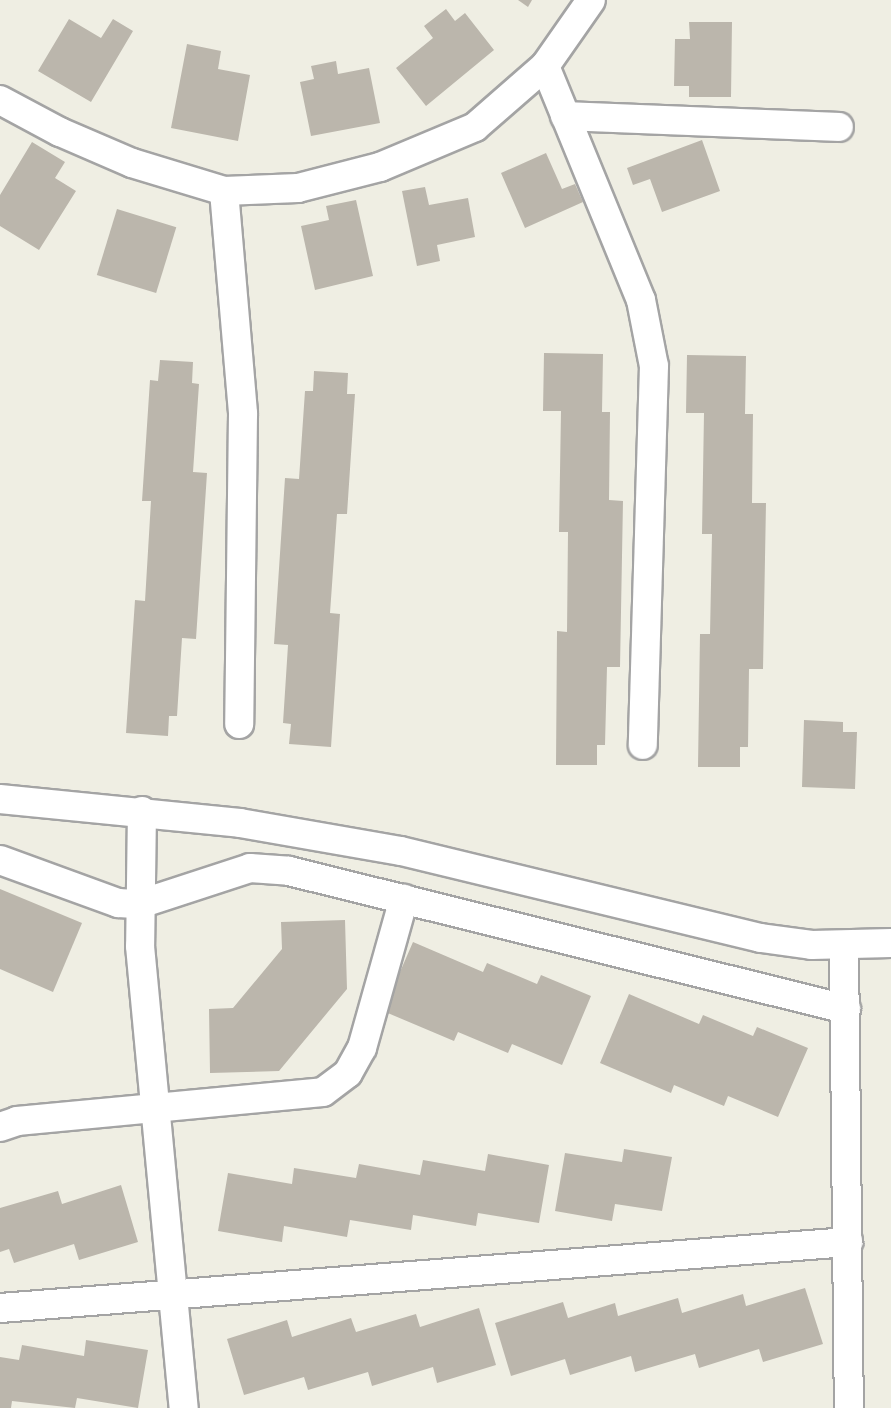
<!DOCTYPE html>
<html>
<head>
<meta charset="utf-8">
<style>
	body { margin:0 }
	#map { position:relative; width:891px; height:1408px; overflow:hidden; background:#efeee3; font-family:"Open Sans",sans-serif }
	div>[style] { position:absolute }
	.building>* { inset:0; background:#bbb6ac; transform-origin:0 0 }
	.roads { filter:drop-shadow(2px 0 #a4a4a4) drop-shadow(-2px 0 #a4a4a4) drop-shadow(0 2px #a4a4a4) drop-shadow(0 -2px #a4a4a4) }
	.minor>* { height:28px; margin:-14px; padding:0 14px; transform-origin:14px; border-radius:14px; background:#fff }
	span { translate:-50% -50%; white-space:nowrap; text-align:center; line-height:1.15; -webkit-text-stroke:4.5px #fff; paint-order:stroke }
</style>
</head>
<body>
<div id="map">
	<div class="building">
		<i style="clip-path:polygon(518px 0,532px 0,528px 7px)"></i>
		<i style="clip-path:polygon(446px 9px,455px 21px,465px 13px,494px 50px,426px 106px,396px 68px,433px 38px,424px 26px)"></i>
		<i style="clip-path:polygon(69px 19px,101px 38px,113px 19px,133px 31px,91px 102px,38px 71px)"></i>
		<i style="clip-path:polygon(689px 22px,732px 22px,731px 97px,689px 97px,689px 86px,674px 86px,675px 39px,690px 39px)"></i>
		<i style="clip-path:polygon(187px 44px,221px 51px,218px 69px,250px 75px,238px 141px,171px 128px)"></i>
		<i style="clip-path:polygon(336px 61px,338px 74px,369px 68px,380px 123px,311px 136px,300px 82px,314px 79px,311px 66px)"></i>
		<i style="clip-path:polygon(702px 140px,720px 191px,662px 212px,650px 179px,633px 185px,627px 168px)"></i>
		<i style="clip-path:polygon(32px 142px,65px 162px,55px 178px,76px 191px,39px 250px,0 226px,0 195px)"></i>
		<i style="clip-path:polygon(546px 153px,562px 189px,575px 184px,583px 202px,525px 228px,501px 173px)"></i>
		<i style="clip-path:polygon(425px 187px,429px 205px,468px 198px,475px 237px,437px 245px,440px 261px,417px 266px,402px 191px)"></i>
		<i style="clip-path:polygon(356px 200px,373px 276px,315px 290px,301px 226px,329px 220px,326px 206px)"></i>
		<i style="left:117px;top:209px;width:62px;height:69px;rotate:17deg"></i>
		<i style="clip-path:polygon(544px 353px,603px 354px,602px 412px,610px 412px,609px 500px,623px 501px,620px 667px,607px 667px,605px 745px,597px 745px,597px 765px,556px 765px,557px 631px,567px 632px,568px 532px,559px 532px,561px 411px,543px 411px)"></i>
		<i style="clip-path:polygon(687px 355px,746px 356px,745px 414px,753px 414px,752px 503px,766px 503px,763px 669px,749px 669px,748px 747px,740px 747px,740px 767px,698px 767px,700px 634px,710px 634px,712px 534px,702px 534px,704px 413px,686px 413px)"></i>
		<i style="clip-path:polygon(160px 360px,193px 362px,192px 383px,199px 384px,193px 472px,207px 473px,196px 639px,182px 638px,177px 716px,169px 716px,168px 736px,126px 733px,135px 600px,145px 601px,151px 501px,142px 501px,150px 380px,158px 381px)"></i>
		<i style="clip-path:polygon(314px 371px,348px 373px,347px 394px,355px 394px,347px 514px,337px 514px,330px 613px,340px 614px,331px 747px,289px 744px,291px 724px,283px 723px,288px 645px,274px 644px,285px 478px,299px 479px,305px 391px,313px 391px)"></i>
		<i style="clip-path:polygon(804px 720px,843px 722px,843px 732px,857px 732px,855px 789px,802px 787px)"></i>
		<i style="clip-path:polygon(0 889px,82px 923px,53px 992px,0 969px)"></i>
		<i style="clip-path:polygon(345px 920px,347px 989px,279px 1071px,210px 1073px,209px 1009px,233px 1008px,282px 949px,281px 922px)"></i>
		<i style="clip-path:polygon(413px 942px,483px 972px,487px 963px,537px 984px,541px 975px,591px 996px,562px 1065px,512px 1044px,508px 1053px,458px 1032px,454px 1041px,383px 1011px)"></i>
		<i style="clip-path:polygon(629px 994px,699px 1024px,703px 1015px,753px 1036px,757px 1027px,808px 1048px,778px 1117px,728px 1096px,724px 1106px,674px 1085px,671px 1093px,600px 1063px)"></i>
		<i style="clip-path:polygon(624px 1149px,672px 1157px,662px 1211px,615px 1204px,612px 1221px,555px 1211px,565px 1153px,622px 1162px)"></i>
		<i style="clip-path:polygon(488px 1154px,549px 1165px,539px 1223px,478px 1213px,476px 1226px,413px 1215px,411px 1230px,350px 1220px,347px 1237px,284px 1226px,282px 1242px,218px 1231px,228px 1173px,292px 1184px,294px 1168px,356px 1178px,359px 1164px,420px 1175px,423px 1160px,485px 1171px)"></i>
		<i style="clip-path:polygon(121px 1185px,138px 1242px,79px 1260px,74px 1244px,14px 1263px,9px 1249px,0 1252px,0 1208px,58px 1191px,62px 1204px)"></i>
		<i style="clip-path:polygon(805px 1288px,823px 1344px,763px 1362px,759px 1349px,699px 1368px,695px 1354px,635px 1372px,631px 1356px,570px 1375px,565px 1359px,511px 1376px,495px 1323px,563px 1302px,568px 1318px,615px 1303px,618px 1316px,678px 1298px,682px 1313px,743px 1294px,746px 1306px)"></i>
		<i style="clip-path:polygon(479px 1308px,496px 1365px,437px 1383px,433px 1367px,372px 1386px,368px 1372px,308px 1390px,304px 1377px,244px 1395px,227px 1339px,287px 1320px,292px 1337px,351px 1318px,356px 1332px,416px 1314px,420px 1327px)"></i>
		<i style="clip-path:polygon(86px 1340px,148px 1350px,138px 1408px,77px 1398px,75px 1408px,12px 1401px,11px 1408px,0 1408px,0 1357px,19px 1360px,22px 1345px,84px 1356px)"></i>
	</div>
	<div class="roads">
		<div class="minor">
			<i style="left:545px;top:66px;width:253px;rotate:67.7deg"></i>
			<i style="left:641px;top:300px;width:67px;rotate:78.9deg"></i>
			<i style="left:654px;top:366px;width:379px;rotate:91.7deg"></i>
			<i style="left:0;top:100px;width:68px;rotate:28.1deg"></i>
			<i style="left:60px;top:132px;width:78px;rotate:23.3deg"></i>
			<i style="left:132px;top:163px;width:96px;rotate:16.9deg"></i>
			<i style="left:224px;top:191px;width:74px;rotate:-2.3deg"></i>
			<i style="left:298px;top:188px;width:85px;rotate:-14.4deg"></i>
			<i style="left:380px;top:167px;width:103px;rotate:-22.8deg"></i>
			<i style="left:475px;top:127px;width:93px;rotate:-41.1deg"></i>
			<i style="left:545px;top:66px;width:80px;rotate:-55.1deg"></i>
			<i style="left:565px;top:116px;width:274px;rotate:2.3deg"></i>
			<i style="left:224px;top:191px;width:224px;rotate:85.1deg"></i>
			<i style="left:243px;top:414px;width:310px;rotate:90.7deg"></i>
			<i style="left:0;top:799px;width:241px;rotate:5.7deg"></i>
			<i style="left:240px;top:823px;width:163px;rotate:9.9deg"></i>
			<i style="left:401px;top:851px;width:370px;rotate:13.6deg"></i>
			<i style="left:761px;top:938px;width:51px;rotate:7.8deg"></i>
			<i style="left:812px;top:945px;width:79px;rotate:-1.5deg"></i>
			<i style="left:142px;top:811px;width:135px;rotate:90.8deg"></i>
			<i style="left:140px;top:946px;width:464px;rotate:84.6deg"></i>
			<i style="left:0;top:860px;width:126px;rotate:20deg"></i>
			<i style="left:118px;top:903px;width:22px;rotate:3deg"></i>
			<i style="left:140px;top:904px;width:116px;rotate:-18.1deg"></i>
			<i style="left:250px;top:868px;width:39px;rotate:4deg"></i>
			<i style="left:289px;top:871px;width:574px;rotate:13.92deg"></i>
			<i style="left:844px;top:946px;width:462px;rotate:89.4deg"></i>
			<i style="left:0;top:1127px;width:18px;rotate:-19deg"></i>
			<i style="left:17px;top:1121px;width:307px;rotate:-5.4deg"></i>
			<i style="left:323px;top:1092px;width:31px;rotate:-37deg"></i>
			<i style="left:348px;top:1073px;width:29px;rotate:-61deg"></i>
			<i style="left:362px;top:1048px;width:155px;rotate:-74.3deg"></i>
			<i style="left:0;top:1308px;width:851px;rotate:-4.45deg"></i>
		</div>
	</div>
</div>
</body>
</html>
